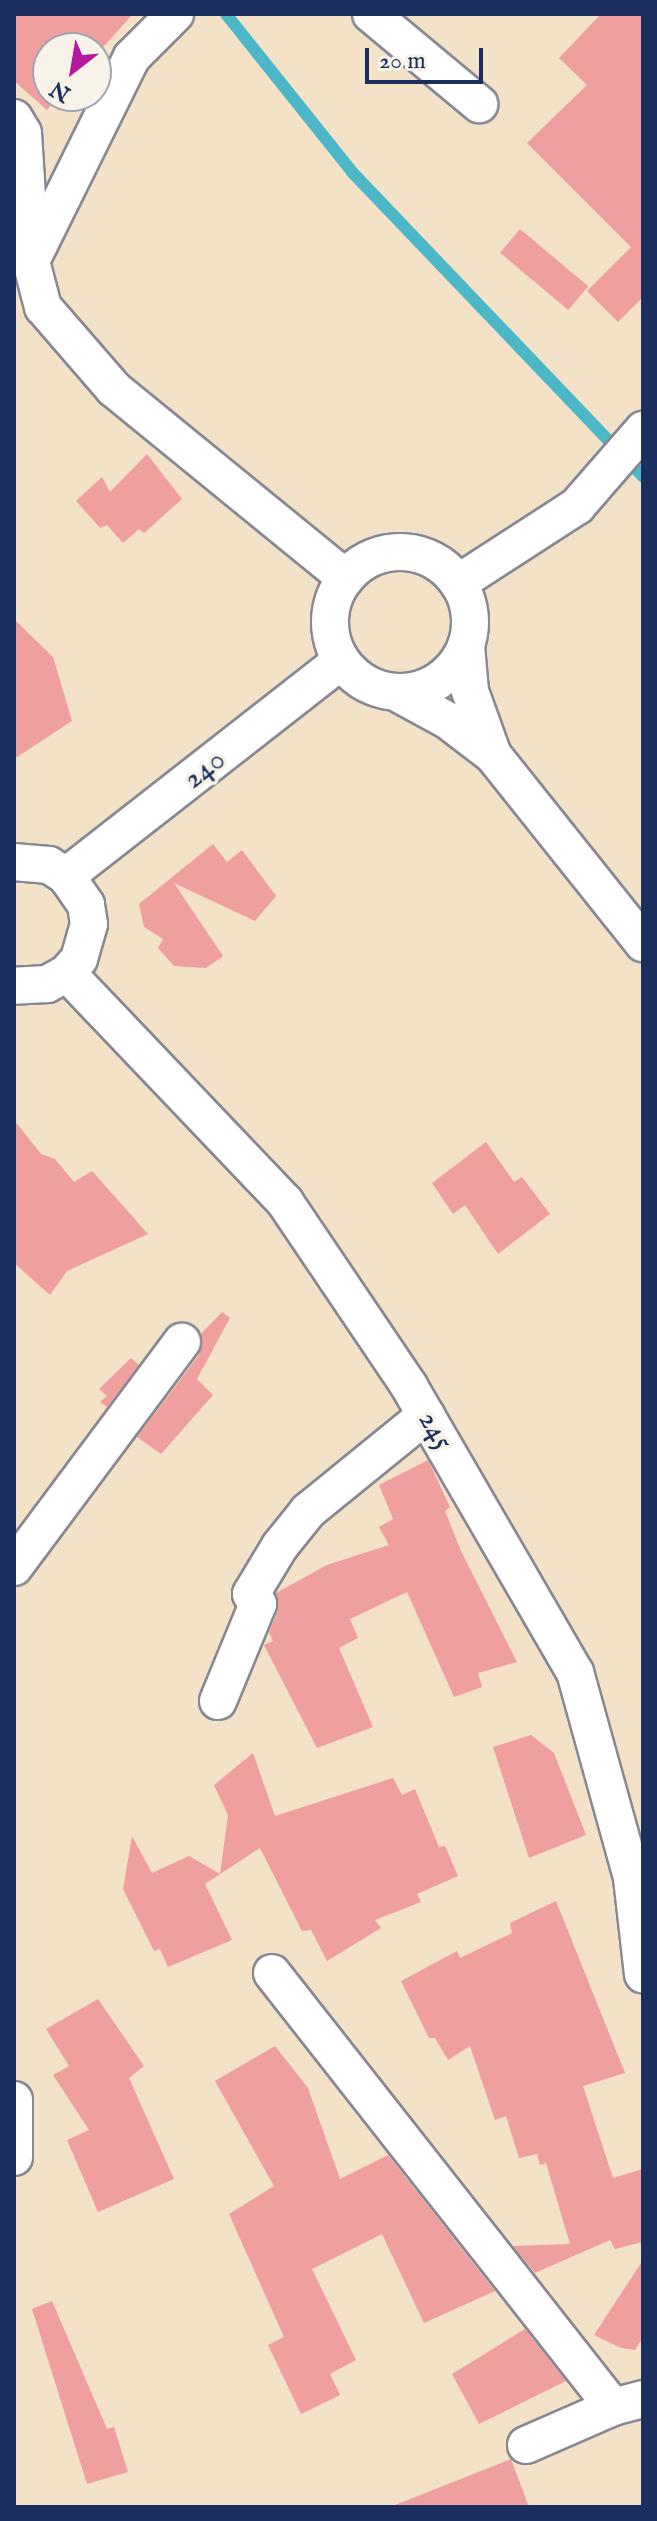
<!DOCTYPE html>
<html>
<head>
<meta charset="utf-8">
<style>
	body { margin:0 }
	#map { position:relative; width:657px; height:2521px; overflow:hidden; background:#f3e2c8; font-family:"IM FELL English",serif }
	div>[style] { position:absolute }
	.stream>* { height:12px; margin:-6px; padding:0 6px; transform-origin:6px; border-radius:6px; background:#4bb7c7 }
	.building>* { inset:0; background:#ef9f9d; transform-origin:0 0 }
	.roads { filter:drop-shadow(2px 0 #878893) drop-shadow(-2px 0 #878893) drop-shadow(0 2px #878893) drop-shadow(0 -2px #878893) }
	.minor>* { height:36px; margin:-18px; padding:0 18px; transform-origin:18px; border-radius:18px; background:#fff }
	.minor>.ring { margin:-18px; padding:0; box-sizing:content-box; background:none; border:36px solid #fff; border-radius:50% }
	span { translate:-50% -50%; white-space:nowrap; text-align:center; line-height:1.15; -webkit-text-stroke:7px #f7f3e8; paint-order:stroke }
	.street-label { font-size:30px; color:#1b2f5e }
	.frame { position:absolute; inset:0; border:16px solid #1b2f5e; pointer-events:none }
	.north { position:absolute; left:32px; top:32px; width:80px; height:80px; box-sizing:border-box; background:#f7f3e8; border:2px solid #9fa5b1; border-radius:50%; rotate:211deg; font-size:22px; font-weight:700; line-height:32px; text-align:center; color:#1b2f5e }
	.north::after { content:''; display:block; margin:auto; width:28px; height:36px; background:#b5179e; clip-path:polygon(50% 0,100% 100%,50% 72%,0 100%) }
	.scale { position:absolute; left:365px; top:48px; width:118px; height:36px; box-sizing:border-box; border:4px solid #1b2f5e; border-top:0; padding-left:10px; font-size:24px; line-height:28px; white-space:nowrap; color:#1b2f5e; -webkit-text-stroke:6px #f7f3e8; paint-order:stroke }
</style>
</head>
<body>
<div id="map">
	<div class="stream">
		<i style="left:226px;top:14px;width:202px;rotate:51.4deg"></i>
		<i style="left:352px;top:172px;width:422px;rotate:46.3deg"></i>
	</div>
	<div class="building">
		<i style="clip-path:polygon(14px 14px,133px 14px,96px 55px,96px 48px,48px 48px,48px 96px,59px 96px,47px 110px,14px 81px)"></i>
		<i style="clip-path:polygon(601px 14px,643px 14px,643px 297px,618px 322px,587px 291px,631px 247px,527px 143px,587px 85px,559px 58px)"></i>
		<i style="left:520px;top:229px;width:89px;height:31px;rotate:40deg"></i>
		<i style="clip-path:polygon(147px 454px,182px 499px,144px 533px,139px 529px,123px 543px,107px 525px,100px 528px,76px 501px,102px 477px,110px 492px)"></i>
		<i style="clip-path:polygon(14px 619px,53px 657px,72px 721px,14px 759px)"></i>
		<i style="clip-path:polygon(213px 844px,227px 862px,242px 850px,276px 896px,255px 921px,174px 883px,223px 956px,206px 968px,174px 966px,158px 948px,163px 939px,144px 927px,139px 904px)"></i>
		<i style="clip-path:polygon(14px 1120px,41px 1154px,55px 1159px,74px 1182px,92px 1171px,148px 1234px,67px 1271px,50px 1295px,14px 1263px)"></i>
		<i style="clip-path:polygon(486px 1142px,514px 1182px,522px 1177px,550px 1214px,498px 1254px,465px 1205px,453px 1214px,432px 1183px)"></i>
		<i style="clip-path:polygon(222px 1312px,230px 1318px,197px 1379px,213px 1395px,161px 1454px,137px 1437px,199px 1355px,201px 1334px)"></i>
		<i style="clip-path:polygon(131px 1358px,139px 1365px,107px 1407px,100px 1402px,107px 1396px,99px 1389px)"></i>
		<i style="clip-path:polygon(428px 1460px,450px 1507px,445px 1511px,461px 1551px,517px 1662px,478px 1673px,482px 1687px,454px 1697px,407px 1592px,350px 1619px,358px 1638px,339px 1648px,373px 1727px,317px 1748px,264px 1645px,273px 1641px,269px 1632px,278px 1611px,276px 1593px,327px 1565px,389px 1545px,379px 1527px,393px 1519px,379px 1485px)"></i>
		<i style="clip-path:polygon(531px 1735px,554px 1753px,586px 1835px,529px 1858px,493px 1747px)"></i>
		<i style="clip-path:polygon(253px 1753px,275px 1816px,393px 1778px,402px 1795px,415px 1789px,439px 1847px,445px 1846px,458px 1876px,417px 1894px,421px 1902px,375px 1920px,381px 1928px,327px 1961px,311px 1930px,302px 1931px,260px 1848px,205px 1884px,232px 1940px,168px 1967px,160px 1949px,154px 1951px,123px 1889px,132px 1836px,152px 1873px,189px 1856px,220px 1874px,228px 1815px,214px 1785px)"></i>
		<i style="clip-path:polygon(556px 1901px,625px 2073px,583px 2086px,613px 2178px,643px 2169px,643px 2242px,615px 2249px,610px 2240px,535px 2273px,513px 2246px,570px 2244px,546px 2163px,540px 2165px,537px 2154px,519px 2158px,506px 2116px,495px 2120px,470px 2046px,448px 2060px,435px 2038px,429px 2038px,401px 1981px,457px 1951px,460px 1958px,512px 1933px,510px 1923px)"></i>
		<i style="clip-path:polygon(98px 1999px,144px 2066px,129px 2078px,174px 2179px,98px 2212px,67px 2140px,89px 2130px,53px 2075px,69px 2066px,46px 2029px)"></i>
		<i style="clip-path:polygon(275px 2046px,308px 2088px,340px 2179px,388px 2155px,495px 2291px,424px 2323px,382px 2234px,312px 2269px,356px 2360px,330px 2374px,340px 2395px,301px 2414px,268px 2345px,284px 2337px,229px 2214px,274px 2186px,215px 2081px)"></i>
		<i style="clip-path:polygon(643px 2260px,643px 2337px,635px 2350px,621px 2348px,594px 2335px)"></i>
		<i style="clip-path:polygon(52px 2301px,107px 2429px,114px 2427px,128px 2472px,87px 2484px,32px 2309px)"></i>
		<i style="clip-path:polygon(525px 2329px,566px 2381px,479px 2424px,452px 2374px)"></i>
		<i style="clip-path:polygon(511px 2459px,529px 2507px,395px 2507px,395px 2505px)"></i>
	</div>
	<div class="roads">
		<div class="minor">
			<i style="left:371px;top:14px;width:141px;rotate:39.8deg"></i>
			<i style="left:14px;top:118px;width:17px;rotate:59deg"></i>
			<i style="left:23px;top:133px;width:128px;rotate:86.4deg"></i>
			<i style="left:31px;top:261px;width:48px;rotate:75.4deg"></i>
			<i style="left:43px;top:307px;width:108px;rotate:49.1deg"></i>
			<i style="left:114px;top:389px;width:299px;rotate:39.2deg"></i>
			<i style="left:32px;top:259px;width:225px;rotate:-63.7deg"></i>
			<i style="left:132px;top:57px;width:61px;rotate:-45deg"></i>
			<i class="ring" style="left:330px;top:552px;width:104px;height:104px"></i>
			<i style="left:458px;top:583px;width:142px;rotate:-32.9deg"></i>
			<i style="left:577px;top:506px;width:101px;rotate:-49deg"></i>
			<i style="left:397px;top:693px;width:57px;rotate:28.4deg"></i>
			<i style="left:447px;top:720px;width:58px;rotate:37.3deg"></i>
			<i style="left:493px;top:755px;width:68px;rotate:-109.8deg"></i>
			<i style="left:470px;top:691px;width:45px;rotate:-95.1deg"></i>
			<i style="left:493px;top:755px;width:241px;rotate:51.4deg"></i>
			<i style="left:14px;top:862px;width:35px;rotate:5deg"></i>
			<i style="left:49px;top:865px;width:20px;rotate:33deg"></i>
			<i style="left:66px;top:876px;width:35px;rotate:55deg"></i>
			<i style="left:86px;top:905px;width:19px;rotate:81deg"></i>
			<i style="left:89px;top:924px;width:36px;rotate:106deg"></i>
			<i style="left:79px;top:959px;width:18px;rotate:131deg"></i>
			<i style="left:67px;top:973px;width:23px;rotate:151deg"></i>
			<i style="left:47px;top:984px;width:33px;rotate:177deg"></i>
			<i style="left:66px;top:876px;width:349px;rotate:-38deg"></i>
			<i style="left:67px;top:973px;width:316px;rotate:46.4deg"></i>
			<i style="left:285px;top:1202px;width:222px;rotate:56deg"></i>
			<i style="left:409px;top:1386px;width:331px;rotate:59.9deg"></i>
			<i style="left:575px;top:1672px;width:214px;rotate:74.5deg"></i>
			<i style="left:632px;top:1878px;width:97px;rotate:83.5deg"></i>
			<i style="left:14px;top:1567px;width:281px;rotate:-53.3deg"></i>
			<i style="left:218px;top:1701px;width:105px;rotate:-67.6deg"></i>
			<i style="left:258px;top:1604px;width:12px;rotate:-125deg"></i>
			<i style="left:251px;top:1594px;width:56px;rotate:-58.9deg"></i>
			<i style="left:280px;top:1546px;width:45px;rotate:-51.3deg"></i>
			<i style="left:308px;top:1511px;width:152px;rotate:-39.1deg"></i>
			<i style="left:272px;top:1973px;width:552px;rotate:51.84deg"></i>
			<i style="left:14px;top:2100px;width:57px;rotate:90deg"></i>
			<i style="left:526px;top:2445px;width:95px;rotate:-23.6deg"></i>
			<i style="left:613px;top:2407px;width:31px;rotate:-15deg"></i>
		</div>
	</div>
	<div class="street-label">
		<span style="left:205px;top:770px;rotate:-38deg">240</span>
		<span style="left:435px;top:1431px;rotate:60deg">245</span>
	</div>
	<div class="frame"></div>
	<div class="north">N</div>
	<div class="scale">20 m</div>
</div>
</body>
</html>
